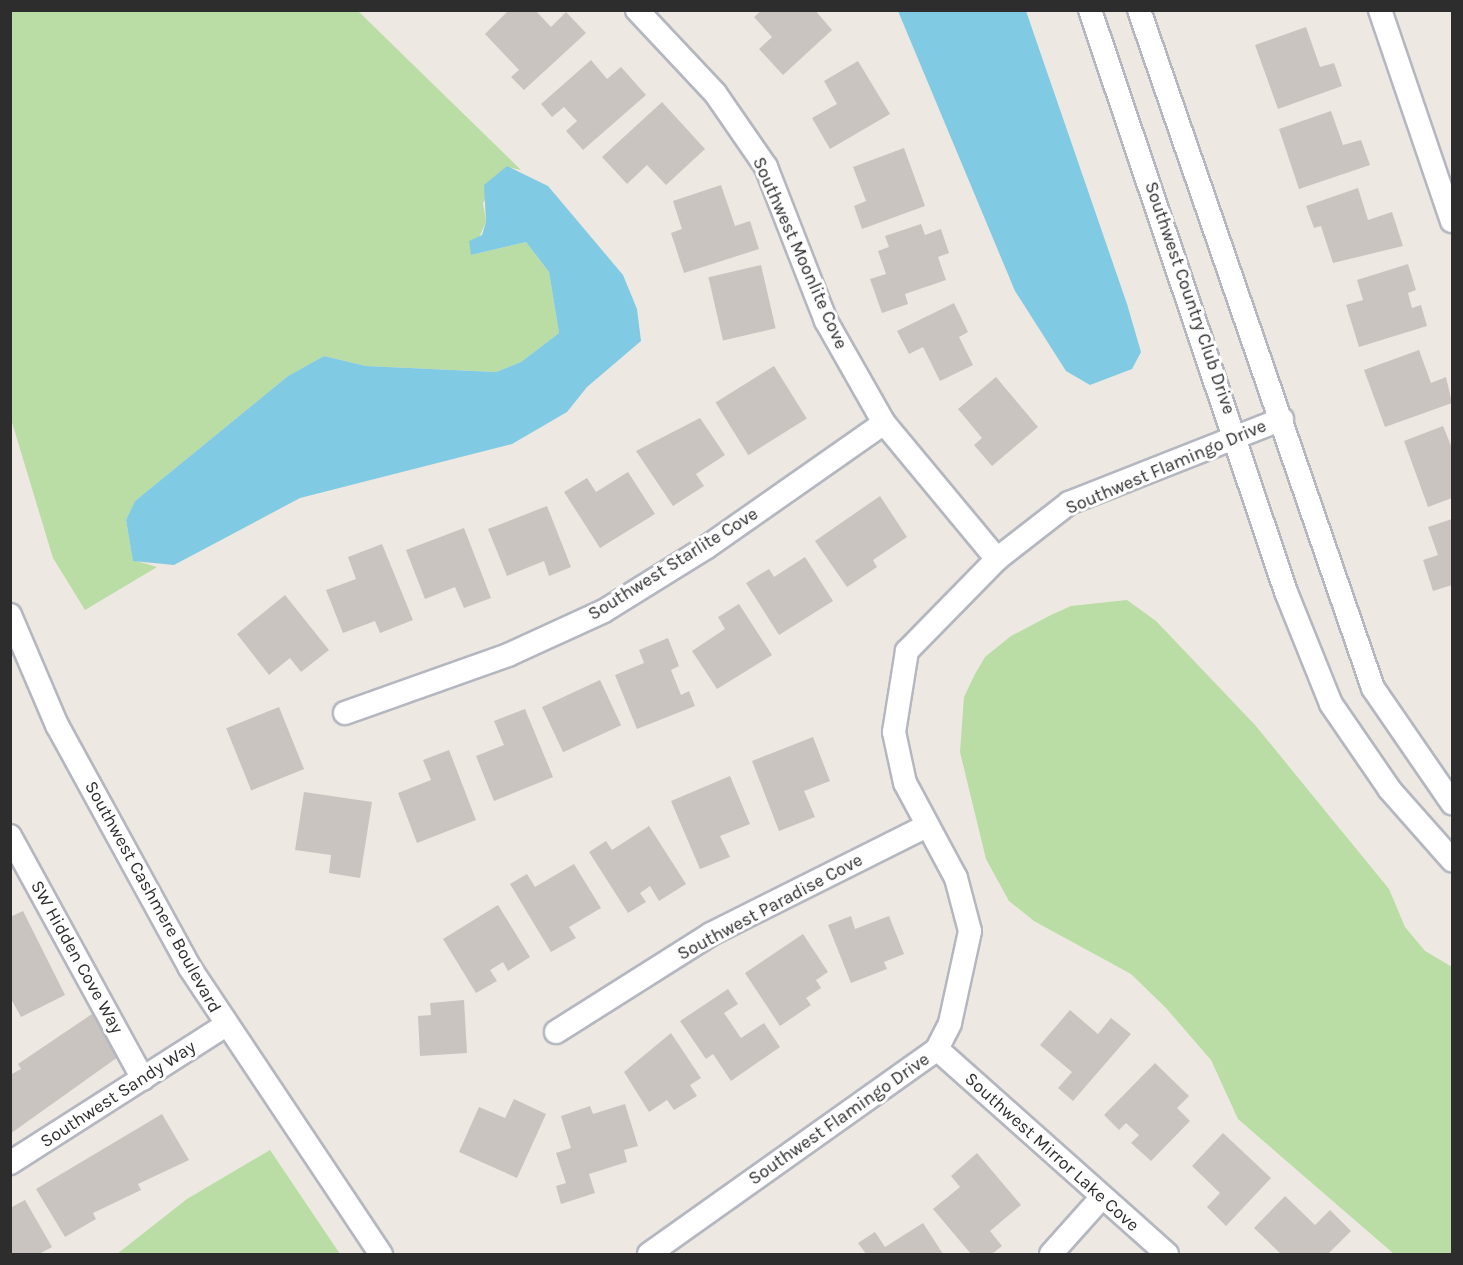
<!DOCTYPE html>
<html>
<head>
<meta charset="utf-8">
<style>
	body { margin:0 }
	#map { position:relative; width:1463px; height:1265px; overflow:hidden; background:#ede8e1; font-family:Karla,sans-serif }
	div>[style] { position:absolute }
	.green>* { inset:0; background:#b9dda4 }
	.water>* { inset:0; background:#80cbe3 }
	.building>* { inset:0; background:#c9c4c0; transform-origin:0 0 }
	.roads { filter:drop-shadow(2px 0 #b4b7bf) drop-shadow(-2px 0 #b4b7bf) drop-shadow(0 2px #b4b7bf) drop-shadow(0 -2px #b4b7bf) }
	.minor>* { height:22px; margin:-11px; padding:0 11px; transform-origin:11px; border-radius:11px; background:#fff }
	span { translate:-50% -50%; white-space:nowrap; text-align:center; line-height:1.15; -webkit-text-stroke:6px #fff; paint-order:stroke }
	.street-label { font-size:18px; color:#2d2d2d }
	.frame { position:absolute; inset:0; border:12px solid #2d2d2d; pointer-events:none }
</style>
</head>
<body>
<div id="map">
	<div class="green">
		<i style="clip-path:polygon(10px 11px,358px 11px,521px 170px,507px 167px,483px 203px,486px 222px,471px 255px,526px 242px,549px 272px,559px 333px,521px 362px,496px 372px,366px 366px,324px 356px,288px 376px,135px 501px,126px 520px,133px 560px,157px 567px,85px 610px,53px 558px,11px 419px)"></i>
		<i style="clip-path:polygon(1127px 600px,1156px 621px,1255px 725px,1389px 889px,1405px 927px,1425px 951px,1452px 967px,1452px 1254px,1394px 1254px,1238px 1119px,1211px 1060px,1166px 1008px,1131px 974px,1034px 921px,1009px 901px,986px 859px,960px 752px,964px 697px,975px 674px,985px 657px,1011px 636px,1051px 615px,1071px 606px)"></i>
		<i style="clip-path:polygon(270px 1150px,340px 1254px,117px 1254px,187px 1199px)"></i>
	</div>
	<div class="water">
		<i style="clip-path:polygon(898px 11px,1026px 11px,1127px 304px,1141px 352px,1132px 369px,1090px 385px,1066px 371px,1015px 291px)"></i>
		<i style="clip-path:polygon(507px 166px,548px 186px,623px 275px,637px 309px,641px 341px,587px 387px,567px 412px,512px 444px,300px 498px,174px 565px,133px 561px,126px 520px,135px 501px,288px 376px,324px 356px,366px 366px,496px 372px,521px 362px,559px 333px,549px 272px,526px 242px,471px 255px,469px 241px,482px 235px,486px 222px,484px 185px)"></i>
	</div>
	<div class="building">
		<i style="clip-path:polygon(509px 10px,535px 10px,551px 27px,566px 12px,586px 33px,524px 90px,511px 77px,519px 70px,485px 34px)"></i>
		<i style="clip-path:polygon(762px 10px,815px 10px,832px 30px,783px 75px,759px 49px,772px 37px,754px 17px)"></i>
		<i style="clip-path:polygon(1306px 27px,1320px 67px,1334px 63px,1342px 86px,1278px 109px,1255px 45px)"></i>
		<i style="clip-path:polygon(591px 60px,607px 79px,621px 67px,646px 95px,583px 150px,566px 131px,577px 121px,564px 107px,552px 117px,541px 104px)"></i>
		<i style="clip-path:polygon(858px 61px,890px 114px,830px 149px,812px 118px,837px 104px,824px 81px)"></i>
		<i style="clip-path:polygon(662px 102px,705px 149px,666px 185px,647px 165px,627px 184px,602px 157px)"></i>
		<i style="clip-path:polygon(1331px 111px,1343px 145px,1361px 140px,1370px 165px,1299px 189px,1279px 129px)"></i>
		<i style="clip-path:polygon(904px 148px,925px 206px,862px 229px,854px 206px,866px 201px,853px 167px)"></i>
		<i style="clip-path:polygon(721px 185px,735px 226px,750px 221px,759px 249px,684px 273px,671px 233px,682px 229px,673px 201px)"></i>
		<i style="clip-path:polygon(1358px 188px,1368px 220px,1392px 212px,1403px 246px,1333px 263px,1321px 226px,1314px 228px,1306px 206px)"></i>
		<i style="clip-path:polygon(921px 224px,925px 235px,941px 229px,949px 253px,938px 257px,946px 280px,905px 294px,908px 304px,882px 313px,870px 279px,886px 274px,878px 251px,889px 247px,885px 236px)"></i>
		<i style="clip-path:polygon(1408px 264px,1416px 290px,1408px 293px,1412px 308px,1421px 305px,1427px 326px,1359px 347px,1346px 305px,1363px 300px,1357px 280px)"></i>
		<i style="left:761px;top:265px;width:65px;height:54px;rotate:77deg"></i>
		<i style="clip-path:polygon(954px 303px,968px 332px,959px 337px,973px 365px,940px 381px,923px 347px,909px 354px,897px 331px)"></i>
		<i style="clip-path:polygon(1419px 350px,1431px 383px,1446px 377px,1452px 403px,1385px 427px,1364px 370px)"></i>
		<i style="left:774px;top:366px;width:62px;height:69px;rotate:58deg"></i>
		<i style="clip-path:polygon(996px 377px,1038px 427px,992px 466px,974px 445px,982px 438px,958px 409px)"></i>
		<i style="clip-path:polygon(700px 418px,725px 455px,696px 474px,704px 486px,673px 506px,636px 451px)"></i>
		<i style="clip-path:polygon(1443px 426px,1452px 448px,1452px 498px,1428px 507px,1404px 441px)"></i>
		<i style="clip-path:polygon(628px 472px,655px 514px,600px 548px,564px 492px,587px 478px,596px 492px)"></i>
		<i style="clip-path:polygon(880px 496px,907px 537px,873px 560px,877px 567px,847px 587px,815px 541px)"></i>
		<i style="clip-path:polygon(547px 506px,571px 567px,549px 576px,544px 561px,507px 576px,488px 529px)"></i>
		<i style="clip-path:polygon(1452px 519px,1452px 585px,1433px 591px,1423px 560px,1438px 555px,1428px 527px)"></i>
		<i style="clip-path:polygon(464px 528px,491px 598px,464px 608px,455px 587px,425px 599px,406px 550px)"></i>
		<i style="clip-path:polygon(382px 544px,413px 620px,380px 633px,375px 621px,343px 633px,326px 590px,356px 579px,348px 557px)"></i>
		<i style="clip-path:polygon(805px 557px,833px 601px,779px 635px,746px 583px,769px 569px,774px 577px)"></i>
		<i style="clip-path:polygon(285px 595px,329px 650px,301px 672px,290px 658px,269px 675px,237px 634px)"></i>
		<i style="clip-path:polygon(739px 604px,772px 655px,717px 689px,692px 651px,725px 629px,718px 617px)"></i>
		<i style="clip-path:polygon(668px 638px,679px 666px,671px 670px,681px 695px,689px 691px,695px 706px,637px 729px,615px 675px,644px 663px,639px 650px)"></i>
		<i style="left:600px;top:680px;width:50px;height:64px;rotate:65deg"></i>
		<i style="left:279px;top:707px;width:67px;height:57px;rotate:68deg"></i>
		<i style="clip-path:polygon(525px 709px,553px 777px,494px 801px,476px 756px,504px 745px,494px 721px)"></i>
		<i style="clip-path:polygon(813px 737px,830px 781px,804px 791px,815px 817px,779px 831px,752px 761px)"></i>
		<i style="clip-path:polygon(449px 750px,476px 820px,417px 843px,398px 793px,431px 780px,423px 760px)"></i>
		<i style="clip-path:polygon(730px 776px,750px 824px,720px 836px,730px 857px,700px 869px,671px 801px)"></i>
		<i style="clip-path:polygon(304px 792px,372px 802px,360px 878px,329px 873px,331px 855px,295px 850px)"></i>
		<i style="clip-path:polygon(649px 826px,686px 884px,659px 901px,650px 886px,640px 893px,646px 902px,628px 913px,589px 852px,606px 841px,612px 850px)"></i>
		<i style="clip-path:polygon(574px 864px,601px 908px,569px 927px,576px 938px,551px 952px,510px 884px,527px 874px,535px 887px)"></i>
		<i style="clip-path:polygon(498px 905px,530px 957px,508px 971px,503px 962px,490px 970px,497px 981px,476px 993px,443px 939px)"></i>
		<i style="clip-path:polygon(23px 911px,65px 995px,21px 1017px,10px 997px,10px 917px)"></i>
		<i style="clip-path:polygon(851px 916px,855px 929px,889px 916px,904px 954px,884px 962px,887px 969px,851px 983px,828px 925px)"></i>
		<i style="clip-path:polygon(803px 934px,828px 972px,816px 980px,821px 988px,806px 998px,811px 1005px,780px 1026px,745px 973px)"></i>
		<i style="clip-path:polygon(728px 989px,738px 1004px,724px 1013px,741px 1038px,764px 1023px,780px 1047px,731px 1081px,713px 1054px,706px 1059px,680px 1021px)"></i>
		<i style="clip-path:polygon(464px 1000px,467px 1053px,420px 1056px,418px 1016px,431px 1015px,430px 1003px)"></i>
		<i style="clip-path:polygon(1070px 1010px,1098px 1034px,1111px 1018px,1131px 1034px,1073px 1101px,1058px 1088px,1072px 1072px,1040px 1045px)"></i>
		<i style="clip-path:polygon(92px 1014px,118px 1057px,10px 1134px,10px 1075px,21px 1069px,18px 1064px)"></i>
		<i style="clip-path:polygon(671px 1033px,701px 1078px,690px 1085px,697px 1096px,674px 1110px,667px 1100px,649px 1112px,624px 1072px)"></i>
		<i style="clip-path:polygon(1155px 1063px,1189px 1096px,1177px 1108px,1190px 1121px,1151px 1161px,1131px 1143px,1139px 1135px,1126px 1123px,1119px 1130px,1104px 1115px)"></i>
		<i style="clip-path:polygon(514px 1099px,546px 1114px,517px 1178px,459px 1152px,479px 1107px,505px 1118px)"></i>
		<i style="clip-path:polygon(625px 1104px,638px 1146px,624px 1150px,627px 1162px,589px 1174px,595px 1193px,561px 1204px,556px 1186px,566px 1183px,556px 1153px,571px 1148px,561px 1116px,590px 1106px,593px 1114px)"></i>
		<i style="clip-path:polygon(162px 1114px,189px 1160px,138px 1184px,141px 1190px,93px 1213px,96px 1219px,65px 1237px,36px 1189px)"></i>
		<i style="clip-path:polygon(1223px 1133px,1271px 1178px,1226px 1226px,1207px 1207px,1220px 1193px,1192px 1166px)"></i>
		<i style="clip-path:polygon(977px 1153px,1021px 1205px,990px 1231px,1002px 1246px,992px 1254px,971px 1254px,933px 1209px,960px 1187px,951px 1176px)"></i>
		<i style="clip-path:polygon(1285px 1196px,1315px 1225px,1330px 1210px,1351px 1231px,1328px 1254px,1281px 1254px,1254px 1228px)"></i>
		<i style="clip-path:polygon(25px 1200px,52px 1247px,39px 1254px,10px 1254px,10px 1208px)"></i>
		<i style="clip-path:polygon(923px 1223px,943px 1254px,866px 1254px,858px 1243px,875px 1232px,885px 1247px)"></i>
	</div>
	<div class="roads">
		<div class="minor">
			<i style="left:637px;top:10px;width:114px;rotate:46.8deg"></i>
			<i style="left:715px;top:93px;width:90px;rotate:55.4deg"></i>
			<i style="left:766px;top:167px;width:165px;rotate:68.7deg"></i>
			<i style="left:826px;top:321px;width:117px;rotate:60.4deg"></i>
			<i style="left:884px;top:423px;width:177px;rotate:50.3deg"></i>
			<i style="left:1090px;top:10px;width:614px;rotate:71.39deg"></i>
			<i style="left:1286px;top:592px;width:121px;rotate:68.1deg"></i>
			<i style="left:1331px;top:704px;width:104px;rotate:55.5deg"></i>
			<i style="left:1390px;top:790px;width:94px;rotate:48.5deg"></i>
			<i style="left:1139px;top:10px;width:717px;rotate:70.96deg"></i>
			<i style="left:1373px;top:688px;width:140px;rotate:55.5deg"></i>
			<i style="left:1380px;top:10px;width:223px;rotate:71.2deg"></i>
			<i style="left:10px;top:615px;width:120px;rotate:66.9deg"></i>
			<i style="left:57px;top:725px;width:277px;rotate:61.3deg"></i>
			<i style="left:190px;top:968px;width:344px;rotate:56.3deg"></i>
			<i style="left:345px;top:713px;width:173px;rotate:-19.6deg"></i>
			<i style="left:508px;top:655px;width:106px;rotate:-24.6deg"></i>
			<i style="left:604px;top:611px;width:121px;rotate:-31.9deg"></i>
			<i style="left:707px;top:547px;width:216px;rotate:-35deg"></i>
			<i style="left:10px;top:836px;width:277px;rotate:61.3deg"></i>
			<i style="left:556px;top:1032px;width:183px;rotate:-32.3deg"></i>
			<i style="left:711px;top:934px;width:241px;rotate:-26.6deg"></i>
			<i style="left:937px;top:1049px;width:308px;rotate:41.7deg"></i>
			<i style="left:10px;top:1163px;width:256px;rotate:-32.6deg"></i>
			<i style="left:649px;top:1254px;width:354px;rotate:-35.4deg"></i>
			<i style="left:937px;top:1049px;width:29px;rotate:-63deg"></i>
			<i style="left:950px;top:1023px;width:94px;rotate:-77.7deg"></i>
			<i style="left:970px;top:931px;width:55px;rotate:-104.8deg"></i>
			<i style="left:956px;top:878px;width:108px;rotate:-118.2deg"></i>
			<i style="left:905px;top:783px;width:52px;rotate:-102.2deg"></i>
			<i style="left:894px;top:732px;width:82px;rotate:-80.9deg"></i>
			<i style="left:907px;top:651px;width:129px;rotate:-45.6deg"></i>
			<i style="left:997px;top:559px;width:91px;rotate:-37.9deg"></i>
			<i style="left:1069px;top:503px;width:229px;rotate:-21.5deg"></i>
			<i style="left:1051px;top:1254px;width:76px;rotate:-48.2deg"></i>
		</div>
	</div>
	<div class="street-label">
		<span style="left:800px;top:253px;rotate:66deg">Southwest Moonlite Cove</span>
		<span style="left:1190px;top:298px;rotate:71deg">Southwest Country Club Drive</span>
		<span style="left:1166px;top:467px;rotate:-23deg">Southwest Flamingo Drive</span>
		<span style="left:673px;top:564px;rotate:-32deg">Southwest Starlite Cove</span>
		<span style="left:153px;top:897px;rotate:61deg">Southwest Cashmere Boulevard</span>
		<span style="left:770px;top:907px;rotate:-28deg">Southwest Paradise Cove</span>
		<span style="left:77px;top:957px;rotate:61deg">SW Hidden Cove Way</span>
		<span style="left:118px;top:1094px;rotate:-33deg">Southwest Sandy Way</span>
		<span style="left:839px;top:1119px;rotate:-35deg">Southwest Flamingo Drive</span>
		<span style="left:1052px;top:1152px;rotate:42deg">Southwest Mirror Lake Cove</span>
	</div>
	<div class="frame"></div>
</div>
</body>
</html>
